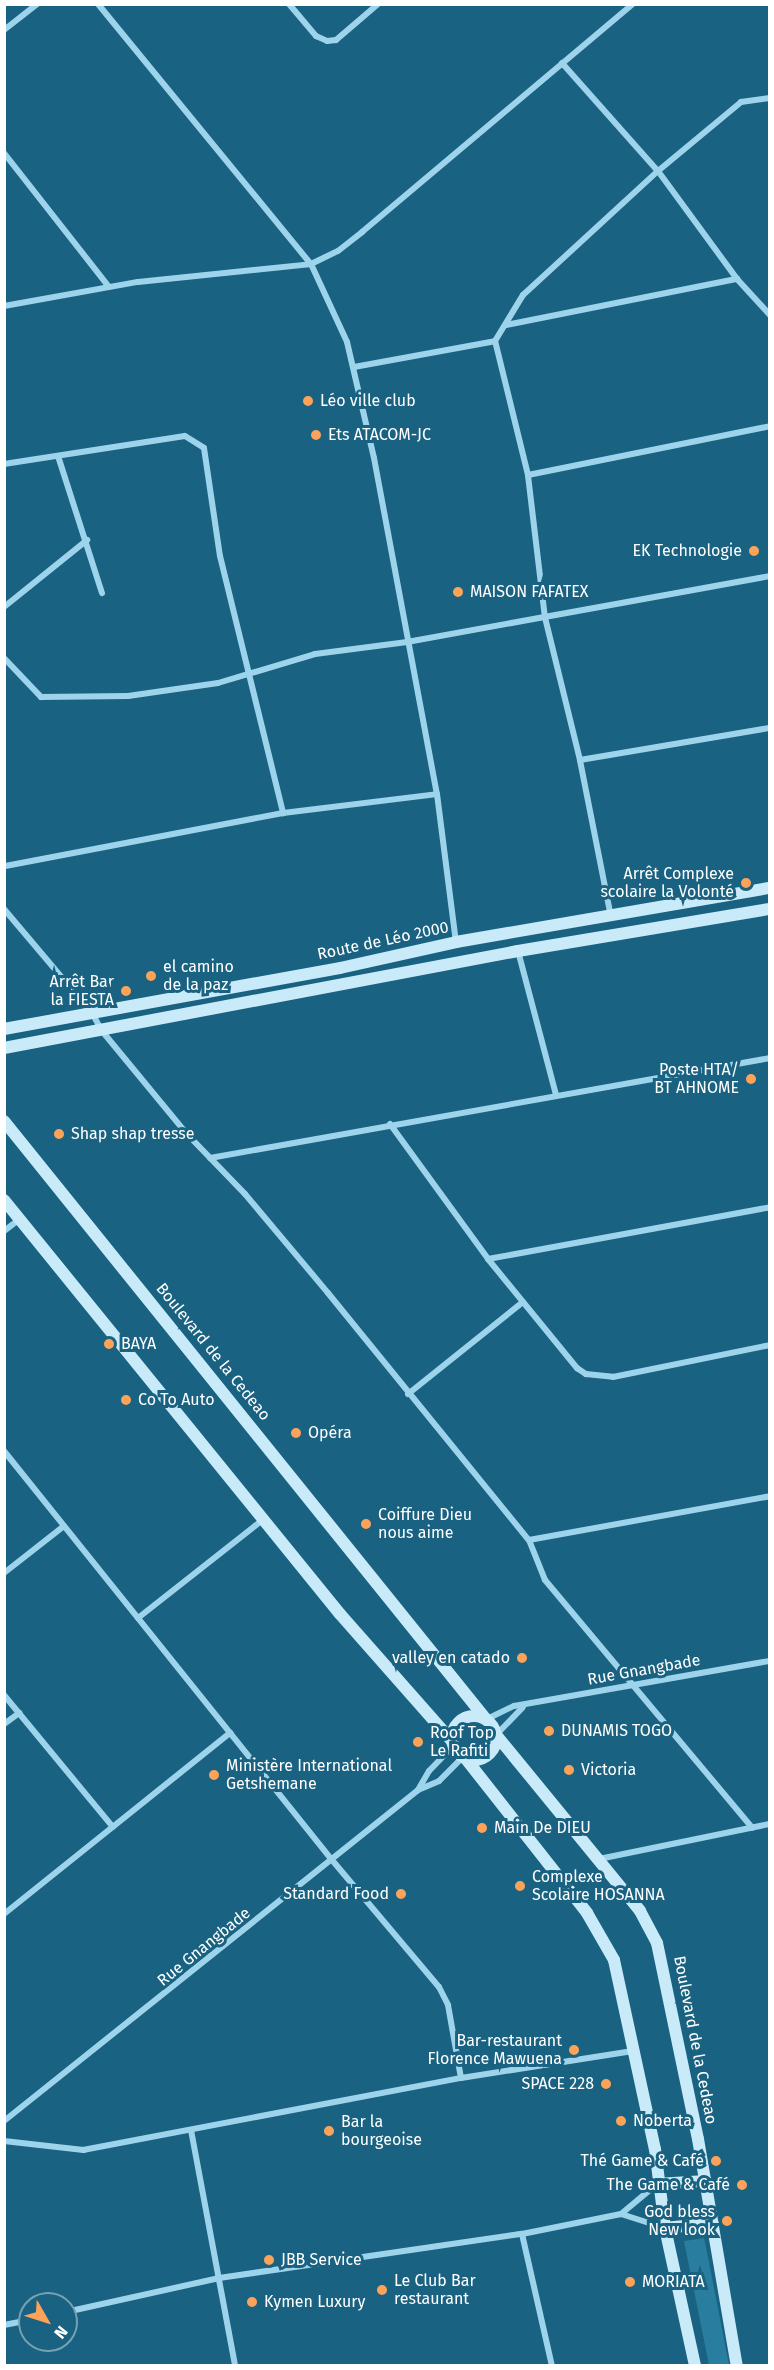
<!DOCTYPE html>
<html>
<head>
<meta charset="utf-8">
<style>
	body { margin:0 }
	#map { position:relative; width:774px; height:2370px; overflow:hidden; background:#1a6281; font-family:"Fira Sans",sans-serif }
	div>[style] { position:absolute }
	.green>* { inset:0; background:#297d9e }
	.street>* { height:6px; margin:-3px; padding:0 3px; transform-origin:3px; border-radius:3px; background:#9ed4eb }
	.secondary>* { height:12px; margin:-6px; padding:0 6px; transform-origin:6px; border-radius:6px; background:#c9eaf8 }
	.secondary>.ring { margin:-6px; padding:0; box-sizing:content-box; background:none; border:12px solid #c9eaf8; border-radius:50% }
	.dots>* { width:16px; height:16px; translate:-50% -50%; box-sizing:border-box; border:3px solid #1a6281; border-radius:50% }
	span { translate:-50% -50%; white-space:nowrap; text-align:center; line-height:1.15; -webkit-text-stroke:6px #1a6281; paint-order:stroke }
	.poi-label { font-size:16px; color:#fff }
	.left { translate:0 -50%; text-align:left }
	.right { translate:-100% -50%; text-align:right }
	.street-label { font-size:16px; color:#fff }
	.frame { position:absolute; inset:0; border:6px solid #fff; pointer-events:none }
	.north { position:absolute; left:18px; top:2292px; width:60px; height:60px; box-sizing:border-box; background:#1a6281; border:2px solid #76a1b3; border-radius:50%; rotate:129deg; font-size:16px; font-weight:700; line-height:24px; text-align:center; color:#fff }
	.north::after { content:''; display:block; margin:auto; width:21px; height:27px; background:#fda359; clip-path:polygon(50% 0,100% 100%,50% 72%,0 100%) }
</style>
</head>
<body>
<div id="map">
	<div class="green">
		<i style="clip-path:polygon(704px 2238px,708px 2257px,729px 2365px,709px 2365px,684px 2241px)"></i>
	</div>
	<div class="street">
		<i style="left:98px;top:4px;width:336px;rotate:50.7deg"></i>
		<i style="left:311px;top:264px;width:86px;rotate:65.2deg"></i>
		<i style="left:347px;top:342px;width:119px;rotate:76.9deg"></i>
		<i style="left:374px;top:458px;width:342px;rotate:79.4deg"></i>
		<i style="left:437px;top:794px;width:149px;rotate:82.7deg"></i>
		<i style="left:289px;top:4px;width:42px;rotate:49.8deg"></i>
		<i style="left:316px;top:36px;width:12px;rotate:24deg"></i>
		<i style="left:327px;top:41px;width:9px;rotate:-6deg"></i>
		<i style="left:336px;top:40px;width:55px;rotate:-40.6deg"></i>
		<i style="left:4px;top:30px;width:42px;rotate:-38.2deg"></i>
		<i style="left:562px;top:63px;width:144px;rotate:48.4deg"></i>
		<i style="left:658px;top:171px;width:134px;rotate:53.8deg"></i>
		<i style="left:737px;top:279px;width:49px;rotate:47.5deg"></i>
		<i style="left:4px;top:153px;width:170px;rotate:51.9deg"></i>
		<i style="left:4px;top:306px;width:136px;rotate:-10.2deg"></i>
		<i style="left:138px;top:282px;width:174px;rotate:-5.9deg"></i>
		<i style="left:311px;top:264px;width:30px;rotate:-26deg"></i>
		<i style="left:338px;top:251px;width:31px;rotate:-38deg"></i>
		<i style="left:362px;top:232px;width:354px;rotate:-40.1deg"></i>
		<i style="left:506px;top:325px;width:236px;rotate:-11.3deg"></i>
		<i style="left:354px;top:367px;width:143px;rotate:-10.4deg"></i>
		<i style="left:58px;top:456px;width:144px;rotate:72.2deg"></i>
		<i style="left:4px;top:464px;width:183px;rotate:-8.8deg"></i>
		<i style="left:185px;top:436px;width:22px;rotate:32deg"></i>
		<i style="left:204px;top:448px;width:109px;rotate:81.6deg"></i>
		<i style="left:220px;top:556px;width:265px;rotate:76.2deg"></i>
		<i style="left:283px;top:813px;width:284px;rotate:169.2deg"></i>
		<i style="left:528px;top:475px;width:247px;rotate:-11.4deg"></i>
		<i style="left:4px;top:607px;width:107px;rotate:-38.9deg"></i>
		<i style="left:4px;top:658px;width:54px;rotate:46.5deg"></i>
		<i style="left:41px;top:697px;width:87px;rotate:-0.7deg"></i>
		<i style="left:128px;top:696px;width:91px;rotate:-8.2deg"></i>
		<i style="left:218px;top:683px;width:101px;rotate:-16.6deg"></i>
		<i style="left:315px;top:654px;width:93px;rotate:-7.4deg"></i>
		<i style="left:407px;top:642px;width:369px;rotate:-10.3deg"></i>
		<i style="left:580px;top:760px;width:193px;rotate:-9.6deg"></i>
		<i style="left:283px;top:813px;width:155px;rotate:-7deg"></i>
		<i style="left:4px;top:909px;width:136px;rotate:49.8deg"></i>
		<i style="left:92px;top:1013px;width:21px;rotate:61deg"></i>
		<i style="left:102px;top:1031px;width:134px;rotate:50.5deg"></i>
		<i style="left:187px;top:1134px;width:83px;rotate:46deg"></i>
		<i style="left:245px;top:1194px;width:129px;rotate:50deg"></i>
		<i style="left:328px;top:1293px;width:318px;rotate:50.9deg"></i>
		<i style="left:529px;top:1540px;width:43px;rotate:68.2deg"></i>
		<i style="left:545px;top:1580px;width:323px;rotate:50.1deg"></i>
		<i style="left:611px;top:917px;width:160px;rotate:-101.2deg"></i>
		<i style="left:580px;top:760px;width:146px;rotate:-103.8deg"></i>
		<i style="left:545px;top:618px;width:144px;rotate:-96.8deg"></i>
		<i style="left:528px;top:475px;width:138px;rotate:-103.8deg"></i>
		<i style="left:495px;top:341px;width:54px;rotate:-58.7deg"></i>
		<i style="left:523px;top:295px;width:183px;rotate:-42.6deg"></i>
		<i style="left:658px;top:171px;width:108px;rotate:-39.7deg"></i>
		<i style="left:741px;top:102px;width:29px;rotate:-8deg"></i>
		<i style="left:518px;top:951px;width:149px;rotate:75.2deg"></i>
		<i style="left:390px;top:1124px;width:167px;rotate:54deg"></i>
		<i style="left:488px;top:1259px;width:141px;rotate:50.8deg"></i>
		<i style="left:577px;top:1368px;width:11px;rotate:34deg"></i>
		<i style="left:586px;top:1374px;width:27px;rotate:6deg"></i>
		<i style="left:613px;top:1377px;width:160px;rotate:-11.5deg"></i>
		<i style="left:210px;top:1158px;width:569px;rotate:-10.12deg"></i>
		<i style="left:4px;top:1231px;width:20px;rotate:-37deg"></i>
		<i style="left:488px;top:1259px;width:287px;rotate:-10.4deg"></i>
		<i style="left:408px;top:1394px;width:147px;rotate:-38.7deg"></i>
		<i style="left:4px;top:1451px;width:524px;rotate:51.27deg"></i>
		<i style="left:332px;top:1860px;width:166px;rotate:49.9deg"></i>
		<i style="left:439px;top:1987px;width:20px;rotate:63deg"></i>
		<i style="left:448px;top:2005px;width:74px;rotate:79.9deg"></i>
		<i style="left:529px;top:1540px;width:245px;rotate:-10.3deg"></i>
		<i style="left:4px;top:1573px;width:76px;rotate:-38.1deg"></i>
		<i style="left:138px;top:1618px;width:160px;rotate:-38.2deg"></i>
		<i style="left:4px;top:1695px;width:171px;rotate:50.5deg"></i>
		<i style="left:487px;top:1719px;width:30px;rotate:-26deg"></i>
		<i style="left:514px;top:1706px;width:260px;rotate:-10deg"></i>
		<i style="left:4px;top:1724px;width:19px;rotate:-36deg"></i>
		<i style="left:497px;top:1734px;width:37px;rotate:-46deg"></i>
		<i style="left:418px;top:1790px;width:22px;rotate:-60deg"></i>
		<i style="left:429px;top:1771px;width:35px;rotate:-46deg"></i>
		<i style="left:599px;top:1859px;width:175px;rotate:-11.6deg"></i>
		<i style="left:4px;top:1914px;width:290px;rotate:-38.7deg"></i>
		<i style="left:4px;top:2121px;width:530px;rotate:-38.64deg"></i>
		<i style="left:418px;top:1790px;width:23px;rotate:-23deg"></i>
		<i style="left:439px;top:1781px;width:34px;rotate:-45deg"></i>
		<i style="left:191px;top:2130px;width:240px;rotate:79.4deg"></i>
		<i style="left:4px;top:2141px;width:80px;rotate:6.5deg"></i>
		<i style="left:83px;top:2150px;width:385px;rotate:-10.8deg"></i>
		<i style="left:461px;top:2078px;width:174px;rotate:-8.9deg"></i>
		<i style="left:621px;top:2214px;width:46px;rotate:17.7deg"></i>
		<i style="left:522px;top:2234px;width:135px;rotate:77.2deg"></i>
		<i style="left:66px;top:2312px;width:157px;rotate:-12.5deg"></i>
		<i style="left:219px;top:2278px;width:306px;rotate:-8.3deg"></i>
		<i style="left:522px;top:2234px;width:101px;rotate:-11.4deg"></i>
		<i style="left:621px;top:2214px;width:47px;rotate:-39.8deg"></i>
		<i style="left:4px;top:2325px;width:26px;rotate:-11deg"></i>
	</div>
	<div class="secondary">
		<i style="left:4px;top:1029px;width:341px;rotate:-10.3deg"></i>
		<i style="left:340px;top:968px;width:119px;rotate:-12.6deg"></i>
		<i style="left:456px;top:942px;width:319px;rotate:-9.8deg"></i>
		<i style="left:4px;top:1048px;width:523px;rotate:-10.69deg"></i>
		<i style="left:518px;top:951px;width:255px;rotate:-9.5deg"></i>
		<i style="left:4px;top:1121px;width:767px;rotate:51.14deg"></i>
		<i style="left:4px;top:1200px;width:533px;rotate:50.94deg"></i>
		<i style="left:340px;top:1614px;width:169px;rotate:48.6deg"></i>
		<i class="ring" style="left:452px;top:1716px;width:32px;height:32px"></i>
		<i style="left:497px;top:1736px;width:226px;rotate:50.7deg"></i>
		<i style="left:640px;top:1911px;width:36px;rotate:62deg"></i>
		<i style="left:657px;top:1943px;width:200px;rotate:78.2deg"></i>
		<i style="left:698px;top:2139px;width:230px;rotate:80.3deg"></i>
		<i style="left:466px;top:1759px;width:196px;rotate:51.8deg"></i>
		<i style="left:587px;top:1913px;width:54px;rotate:60.1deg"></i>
		<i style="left:614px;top:1960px;width:193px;rotate:77.8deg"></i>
		<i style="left:655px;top:2149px;width:80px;rotate:82.8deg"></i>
		<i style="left:665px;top:2228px;width:141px;rotate:77.7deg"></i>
		<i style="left:657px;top:2184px;width:49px;rotate:-3.5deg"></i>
		<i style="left:665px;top:2228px;width:48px;rotate:-5.9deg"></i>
	</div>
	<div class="dots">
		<i style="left:308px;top:401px;background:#fda359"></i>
		<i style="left:316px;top:435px;background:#fda359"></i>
		<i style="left:754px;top:551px;background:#fda359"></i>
		<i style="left:458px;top:592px;background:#fda359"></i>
		<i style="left:746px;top:883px;background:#fda359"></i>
		<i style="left:151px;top:976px;background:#fda359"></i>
		<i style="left:126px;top:991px;background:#fda359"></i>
		<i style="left:751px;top:1079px;background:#fda359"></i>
		<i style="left:59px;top:1134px;background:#fda359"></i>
		<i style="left:109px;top:1344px;background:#fda359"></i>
		<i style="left:126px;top:1400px;background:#fda359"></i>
		<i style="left:296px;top:1433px;background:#fda359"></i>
		<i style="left:366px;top:1524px;background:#fda359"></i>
		<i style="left:522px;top:1658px;background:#fda359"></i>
		<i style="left:549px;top:1731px;background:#fda359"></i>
		<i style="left:418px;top:1742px;background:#fda359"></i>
		<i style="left:569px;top:1770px;background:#fda359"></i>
		<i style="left:214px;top:1775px;background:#fda359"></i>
		<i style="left:482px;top:1828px;background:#fda359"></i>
		<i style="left:520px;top:1886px;background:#fda359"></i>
		<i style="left:401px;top:1894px;background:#fda359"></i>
		<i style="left:574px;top:2050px;background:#fda359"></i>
		<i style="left:606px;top:2084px;background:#fda359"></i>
		<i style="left:621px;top:2121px;background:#fda359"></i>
		<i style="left:329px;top:2131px;background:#fda359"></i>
		<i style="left:716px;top:2161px;background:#fda359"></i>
		<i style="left:742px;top:2185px;background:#fda359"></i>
		<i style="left:727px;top:2221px;background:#fda359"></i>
		<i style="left:269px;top:2260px;background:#fda359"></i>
		<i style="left:630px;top:2282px;background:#fda359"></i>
		<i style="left:382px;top:2290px;background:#fda359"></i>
		<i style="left:252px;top:2302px;background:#fda359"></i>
	</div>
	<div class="poi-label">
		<span class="left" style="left:320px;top:401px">Léo ville club</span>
		<span class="left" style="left:328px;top:435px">Ets ATACOM-JC</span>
		<span class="right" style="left:742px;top:551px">EK Technologie</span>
		<span class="left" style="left:470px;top:592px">MAISON FAFATEX</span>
		<span class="right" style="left:734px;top:883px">Arrêt Complexe<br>scolaire la Volonté</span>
		<span class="left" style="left:163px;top:976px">el camino<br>de la paz</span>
		<span class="right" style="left:114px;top:991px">Arrêt Bar<br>la FIESTA</span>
		<span class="right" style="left:739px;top:1079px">Poste HTA/<br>BT AHNOME</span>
		<span class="left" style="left:71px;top:1134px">Shap shap tresse</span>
		<span class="left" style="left:121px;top:1344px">BAYA</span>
		<span class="left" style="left:138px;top:1400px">Co To Auto</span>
		<span class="left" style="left:308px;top:1433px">Opéra</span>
		<span class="left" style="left:378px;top:1524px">Coiffure Dieu<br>nous aime</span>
		<span class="right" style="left:510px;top:1658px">valley en catado</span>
		<span class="left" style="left:561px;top:1731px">DUNAMIS TOGO</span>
		<span class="left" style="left:430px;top:1742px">Roof Top<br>Le Rafiti</span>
		<span class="left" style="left:226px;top:1775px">Ministère International<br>Getshemane</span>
		<span class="left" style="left:581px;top:1770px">Victoria</span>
		<span class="left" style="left:494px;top:1828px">Main De DIEU</span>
		<span class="left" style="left:532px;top:1886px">Complexe<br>Scolaire HOSANNA</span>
		<span class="right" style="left:389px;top:1894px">Standard Food</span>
		<span class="right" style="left:562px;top:2050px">Bar-restaurant<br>Florence Mawuena</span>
		<span class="right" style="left:594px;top:2084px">SPACE 228</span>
		<span class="left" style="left:633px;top:2121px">Noberta</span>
		<span class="left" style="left:341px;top:2131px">Bar la<br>bourgeoise</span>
		<span class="right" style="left:704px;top:2161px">Thé Game &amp; Café</span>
		<span class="right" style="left:730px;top:2185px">The Game &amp; Café</span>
		<span class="right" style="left:715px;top:2221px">God bless<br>New look</span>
		<span class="left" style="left:281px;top:2260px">JBB Service</span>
		<span class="left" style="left:394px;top:2290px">Le Club Bar<br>restaurant</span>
		<span class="left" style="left:642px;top:2282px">MORIATA</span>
		<span class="left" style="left:264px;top:2302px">Kymen Luxury</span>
	</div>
	<div class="street-label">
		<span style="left:383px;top:941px;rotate:-12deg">Route de Léo 2000</span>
		<span style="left:213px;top:1352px;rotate:51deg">Boulevard de la Cedeao</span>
		<span style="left:644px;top:1670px;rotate:-10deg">Rue Gnangbade</span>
		<span style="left:204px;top:1947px;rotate:-39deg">Rue Gnangbade</span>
		<span style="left:695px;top:2040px;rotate:79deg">Boulevard de la Cedeao</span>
	</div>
	<div class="frame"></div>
	<div class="north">N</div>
</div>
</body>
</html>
